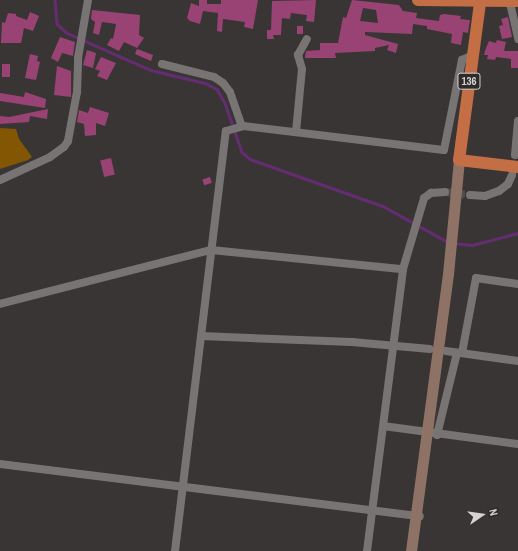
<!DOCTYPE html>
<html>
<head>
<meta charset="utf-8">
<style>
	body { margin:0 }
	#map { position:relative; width:518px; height:551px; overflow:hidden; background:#393535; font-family:"Archivo Narrow",sans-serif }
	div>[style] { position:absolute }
	.forest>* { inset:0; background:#825602 }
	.stream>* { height:2.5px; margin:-1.25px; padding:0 1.25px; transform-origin:1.25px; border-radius:1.25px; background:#652c74 }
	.building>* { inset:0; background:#994374; transform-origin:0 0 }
	.street-tunnel>* { height:8px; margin-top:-4px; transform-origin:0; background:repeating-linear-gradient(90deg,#504d4d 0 8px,transparent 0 12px) }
	.street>* { height:8px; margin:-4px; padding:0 4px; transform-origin:4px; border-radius:4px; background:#797474 }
	.secondary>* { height:11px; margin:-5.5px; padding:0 5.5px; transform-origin:5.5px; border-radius:5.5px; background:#8f7266 }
	.highway>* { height:12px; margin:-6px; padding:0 6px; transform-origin:6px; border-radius:6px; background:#c36e45 }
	span { translate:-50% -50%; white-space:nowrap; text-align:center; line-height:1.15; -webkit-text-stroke:3.5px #2f2b2b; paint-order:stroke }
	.shield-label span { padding:1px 3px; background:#2f2b2b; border:1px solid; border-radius:3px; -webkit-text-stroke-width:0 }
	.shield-label { font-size:11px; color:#d5d3d3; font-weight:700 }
	.north { position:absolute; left:462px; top:495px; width:40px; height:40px; -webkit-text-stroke:3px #2f2b2b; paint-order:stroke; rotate:77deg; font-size:11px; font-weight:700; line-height:16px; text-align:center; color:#d5d3d3 }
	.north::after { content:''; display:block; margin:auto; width:14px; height:18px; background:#d5d3d3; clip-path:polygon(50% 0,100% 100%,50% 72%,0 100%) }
</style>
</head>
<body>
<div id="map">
	<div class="forest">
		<i style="clip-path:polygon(0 128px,16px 129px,19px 139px,30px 154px,32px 157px,28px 160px,0 169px)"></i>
	</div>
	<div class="stream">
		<i style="left:55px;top:0;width:24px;rotate:85deg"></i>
		<i style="left:57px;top:24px;width:13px;rotate:42deg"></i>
		<i style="left:67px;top:33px;width:92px;rotate:23.8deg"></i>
		<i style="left:151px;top:70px;width:56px;rotate:13.5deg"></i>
		<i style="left:205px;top:83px;width:13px;rotate:27deg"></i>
		<i style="left:217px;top:89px;width:16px;rotate:60deg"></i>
		<i style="left:225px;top:103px;width:52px;rotate:70.9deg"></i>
		<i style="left:242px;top:152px;width:11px;rotate:41deg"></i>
		<i style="left:250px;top:159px;width:141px;rotate:19.5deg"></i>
		<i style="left:383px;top:206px;width:74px;rotate:29deg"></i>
		<i style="left:453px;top:243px;width:19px;rotate:6deg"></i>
		<i style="left:472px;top:245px;width:48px;rotate:-14.6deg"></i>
	</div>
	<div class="building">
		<i style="clip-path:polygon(199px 0,207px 0,207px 4px,221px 4px,221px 0,258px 0,253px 29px,244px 27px,245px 22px,223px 19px,222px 32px,217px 31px,218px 13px,203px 11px,200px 24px,190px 21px,187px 18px,191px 3px,199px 6px)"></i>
		<i style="clip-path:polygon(316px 0,314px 22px,306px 21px,307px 15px,291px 13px,290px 19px,282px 18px,281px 35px,273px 35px,274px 39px,267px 39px,267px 30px,271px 30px,272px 1px)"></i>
		<i style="clip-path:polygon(evenodd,352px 0,399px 5px,403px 11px,417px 13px,416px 18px,439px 21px,440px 15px,444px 14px,461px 16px,460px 19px,470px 20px,468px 33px,463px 32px,461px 45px,451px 43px,452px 34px,427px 29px,427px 26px,413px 24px,412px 34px,365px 32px,365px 35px,398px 44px,396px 53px,387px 50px,389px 45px,375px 48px,375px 51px,335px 53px,336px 58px,305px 58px,306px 51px,320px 50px,320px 43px,338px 43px,343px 17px,346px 18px,352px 0,363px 8px,376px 10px,378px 23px,360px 21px,363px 8px)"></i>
		<i style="clip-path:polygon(92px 10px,140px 15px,139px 35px,144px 38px,137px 48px,124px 42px,119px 51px,107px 45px,111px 38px,113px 39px,116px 24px,102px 22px,99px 35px,93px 33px,95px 22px,91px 19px)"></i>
		<i style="clip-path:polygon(30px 12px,39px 16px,33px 31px,24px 28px,21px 43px,1px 43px,2px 22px,5px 23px,8px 13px,16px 14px,16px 16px,27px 20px)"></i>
		<i style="clip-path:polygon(508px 17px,512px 37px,502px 39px,499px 26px,503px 25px,501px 19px)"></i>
		<i style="left:297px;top:26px;width:6px;height:8px"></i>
		<i style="clip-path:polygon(60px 37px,75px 42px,73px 56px,62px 53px,58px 62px,51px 58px)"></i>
		<i style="clip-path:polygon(497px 40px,506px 42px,504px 51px,518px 51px,518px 68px,511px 68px,511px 59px,496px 57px,495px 60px,487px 59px,488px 55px,484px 55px,486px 48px,489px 41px,496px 43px)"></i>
		<i style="clip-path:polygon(137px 49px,153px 55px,151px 61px,135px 54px)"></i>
		<i style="clip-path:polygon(87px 50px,96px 53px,93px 68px,83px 65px)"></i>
		<i style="clip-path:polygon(30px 54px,38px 56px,37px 61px,40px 62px,36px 80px,25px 78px)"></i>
		<i style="clip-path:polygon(101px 57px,116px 63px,107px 80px,97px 76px,100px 71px,95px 69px)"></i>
		<i style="left:2px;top:64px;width:8px;height:13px"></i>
		<i style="clip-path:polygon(57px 66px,71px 71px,71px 97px,54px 95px)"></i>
		<i style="clip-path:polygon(25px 92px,46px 99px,45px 108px,0 101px,0 93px,24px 97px)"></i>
		<i style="clip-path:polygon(90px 107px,109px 113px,105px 126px,96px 123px,96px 135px,85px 136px,84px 124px,77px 122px,79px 110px,88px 113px)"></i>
		<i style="clip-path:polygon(48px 109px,47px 119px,30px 116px,29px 122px,0 124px,0 116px,9px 117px)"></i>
		<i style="left:111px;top:158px;width:17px;height:11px;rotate:77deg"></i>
		<i style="left:210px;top:177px;width:6px;height:8px;rotate:72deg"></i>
	</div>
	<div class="street-tunnel">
		<i style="left:445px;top:192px;width:25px;rotate:7deg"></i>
	</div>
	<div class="street">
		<i style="left:510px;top:3px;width:37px;rotate:77deg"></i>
		<i style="left:162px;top:64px;width:54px;rotate:14deg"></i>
		<i style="left:214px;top:77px;width:11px;rotate:34deg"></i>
		<i style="left:223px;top:83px;width:11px;rotate:52deg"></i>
		<i style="left:230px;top:92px;width:36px;rotate:71deg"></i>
		<i style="left:296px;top:132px;width:63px;rotate:-84.6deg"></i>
		<i style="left:302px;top:69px;width:15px;rotate:-106deg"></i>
		<i style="left:298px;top:55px;width:18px;rotate:-61deg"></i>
		<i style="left:515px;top:155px;width:34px;rotate:-85deg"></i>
		<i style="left:0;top:180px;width:55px;rotate:-24.7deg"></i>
		<i style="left:50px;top:157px;width:17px;rotate:-36deg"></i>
		<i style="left:64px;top:147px;width:7px;rotate:-56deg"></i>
		<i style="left:68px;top:141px;width:50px;rotate:-79.6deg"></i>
		<i style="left:77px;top:92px;width:34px;rotate:-88deg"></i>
		<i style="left:78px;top:58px;width:59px;rotate:-80.2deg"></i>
		<i style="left:470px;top:195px;width:15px;rotate:4deg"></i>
		<i style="left:485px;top:196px;width:15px;rotate:-20deg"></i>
		<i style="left:499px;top:191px;width:11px;rotate:-38deg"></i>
		<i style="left:508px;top:184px;width:10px;rotate:-66deg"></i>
		<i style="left:0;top:304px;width:218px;rotate:-14.4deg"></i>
		<i style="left:211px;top:250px;width:193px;rotate:5.7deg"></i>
		<i style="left:201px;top:336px;width:151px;rotate:2.3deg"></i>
		<i style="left:352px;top:342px;width:78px;rotate:5.1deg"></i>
		<i style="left:446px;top:351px;width:73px;rotate:7.9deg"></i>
		<i style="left:462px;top:353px;width:76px;rotate:-79.4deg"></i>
		<i style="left:476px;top:278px;width:42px;rotate:8.1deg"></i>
		<i style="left:383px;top:426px;width:136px;rotate:7.6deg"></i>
		<i style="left:437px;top:435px;width:84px;rotate:-76.3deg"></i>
		<i style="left:0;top:464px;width:423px;rotate:7.1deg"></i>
		<i style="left:175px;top:551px;width:423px;rotate:-83.1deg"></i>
		<i style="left:226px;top:131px;width:18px;rotate:-16deg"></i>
		<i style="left:243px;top:126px;width:202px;rotate:6.8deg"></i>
		<i style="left:444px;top:150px;width:92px;rotate:-78.7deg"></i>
		<i style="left:462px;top:60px;width:12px;rotate:-24deg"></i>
		<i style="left:367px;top:551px;width:284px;rotate:-82.7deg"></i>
		<i style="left:403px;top:269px;width:74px;rotate:-73.5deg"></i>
		<i style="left:424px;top:198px;width:9px;rotate:-36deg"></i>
		<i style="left:431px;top:193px;width:14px;rotate:-4deg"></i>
	</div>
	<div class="secondary">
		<i style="left:411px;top:551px;width:279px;rotate:-82.4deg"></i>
		<i style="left:448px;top:274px;width:115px;rotate:-84.5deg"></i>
	</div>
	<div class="highway">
		<i style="left:418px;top:0;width:100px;rotate:0.6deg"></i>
		<i style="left:480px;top:3px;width:158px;rotate:97.6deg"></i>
		<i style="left:459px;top:160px;width:59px;rotate:6.8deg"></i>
	</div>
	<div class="shield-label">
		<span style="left:469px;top:81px">136</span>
	</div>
	<div class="north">N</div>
</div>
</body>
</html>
